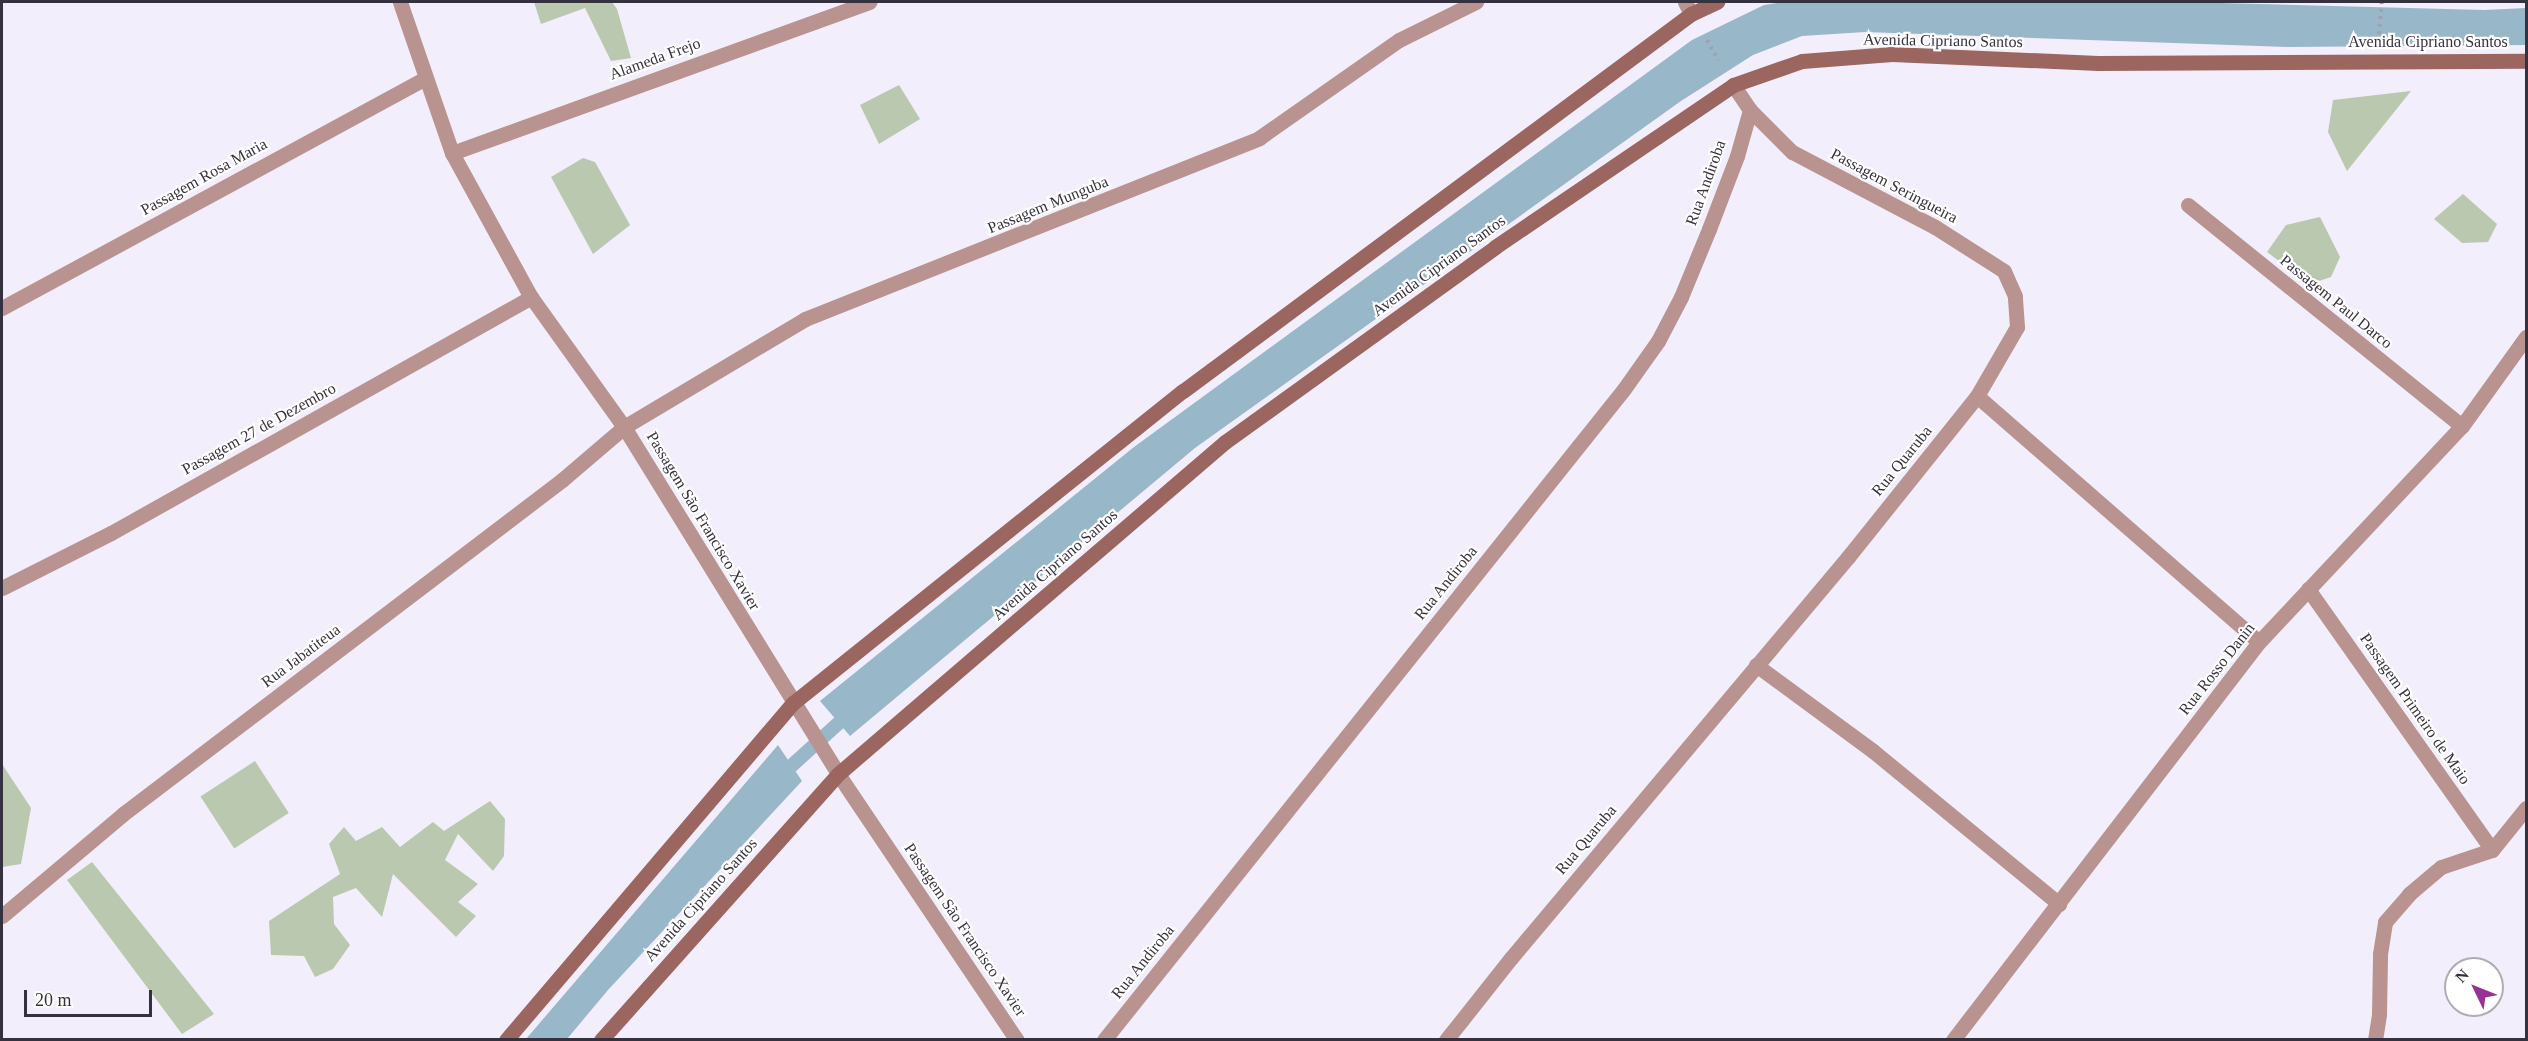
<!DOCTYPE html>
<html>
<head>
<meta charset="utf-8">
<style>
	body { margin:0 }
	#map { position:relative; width:2528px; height:1041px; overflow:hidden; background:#f2eefc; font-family:Georgia,serif }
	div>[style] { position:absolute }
	.green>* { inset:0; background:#b9c8ae; transform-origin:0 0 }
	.water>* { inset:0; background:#98b7c9 }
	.stream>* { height:14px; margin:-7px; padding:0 7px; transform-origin:7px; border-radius:7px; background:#98b7c9 }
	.path>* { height:4px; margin-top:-2px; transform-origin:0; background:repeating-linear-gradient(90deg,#a39fac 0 3px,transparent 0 7.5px) }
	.street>* { height:15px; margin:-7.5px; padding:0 7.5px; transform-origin:7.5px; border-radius:7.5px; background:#b9938f }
	.secondary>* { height:15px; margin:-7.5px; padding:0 7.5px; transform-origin:7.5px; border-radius:7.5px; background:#9b6660 }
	span { translate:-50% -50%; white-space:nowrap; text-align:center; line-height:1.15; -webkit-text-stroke:4.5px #fff; paint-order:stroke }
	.street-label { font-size:16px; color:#36313e }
	.frame { position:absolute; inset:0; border:3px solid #36313e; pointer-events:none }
	.north { position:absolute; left:2444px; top:957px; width:60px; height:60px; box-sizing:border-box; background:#fff; border:2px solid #afadb2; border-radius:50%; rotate:313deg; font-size:16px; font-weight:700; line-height:24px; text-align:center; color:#36313e }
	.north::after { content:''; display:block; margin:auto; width:21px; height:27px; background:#983194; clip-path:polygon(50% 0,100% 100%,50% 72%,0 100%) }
	.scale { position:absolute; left:24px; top:990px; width:128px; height:27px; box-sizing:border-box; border:3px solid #36313e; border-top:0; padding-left:8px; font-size:18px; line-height:21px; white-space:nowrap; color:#36313e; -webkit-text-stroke:4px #fff; paint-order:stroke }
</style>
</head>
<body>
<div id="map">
	<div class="green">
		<i style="clip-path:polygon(534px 2px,612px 2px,617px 9px,631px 58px,611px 61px,585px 8px,541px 24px)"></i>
		<i style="clip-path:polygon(899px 85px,920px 119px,879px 144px,860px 105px)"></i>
		<i style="clip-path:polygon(2411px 91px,2347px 171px,2328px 132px,2333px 100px)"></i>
		<i style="clip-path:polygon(583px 158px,595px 162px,630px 225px,593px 254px,551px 177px)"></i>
		<i style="clip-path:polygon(2463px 194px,2497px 224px,2488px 242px,2462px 243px,2434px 219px)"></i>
		<i style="clip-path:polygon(2320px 217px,2340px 257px,2331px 277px,2310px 284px,2267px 252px,2286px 225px)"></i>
		<i style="left:255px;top:761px;width:62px;height:65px;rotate:57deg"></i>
		<i style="clip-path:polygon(2px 764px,31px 808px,21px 864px,2px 867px)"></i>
		<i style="clip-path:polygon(490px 801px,505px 819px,504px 856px,493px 871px,458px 834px,445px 860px,478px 884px,458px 902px,476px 916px,456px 937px,393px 874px,382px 917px,356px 888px,333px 897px,334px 924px,350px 945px,333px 969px,315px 977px,304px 956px,271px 955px,269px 921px,340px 874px,329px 844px,344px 827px,356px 841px,382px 827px,400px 847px,433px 822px,444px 831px)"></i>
		<i style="clip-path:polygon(92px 862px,214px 1014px,182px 1034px,67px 880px)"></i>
	</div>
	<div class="water">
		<i style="clip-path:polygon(1784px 2px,2181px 2px,2484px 10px,2526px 8px,2526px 45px,2287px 47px,1865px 32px,1802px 36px,1753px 55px,1681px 101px,1195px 448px,850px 736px,820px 701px,1134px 447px,1692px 40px,1764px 5px)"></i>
		<i style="clip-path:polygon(778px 745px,802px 781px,608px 990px,567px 1039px,526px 1039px)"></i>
	</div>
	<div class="stream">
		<i style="left:778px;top:778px;width:100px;rotate:-42.2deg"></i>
	</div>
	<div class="path">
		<i style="left:2379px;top:34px;width:32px;rotate:-85deg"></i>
		<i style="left:1707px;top:40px;width:23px;rotate:61deg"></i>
	</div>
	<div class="street">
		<i style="left:400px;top:2px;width:160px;rotate:71deg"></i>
		<i style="left:452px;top:153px;width:164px;rotate:61.3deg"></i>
		<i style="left:531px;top:297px;width:160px;rotate:54.4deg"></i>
		<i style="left:624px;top:427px;width:408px;rotate:58.3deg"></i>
		<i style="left:838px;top:774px;width:321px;rotate:56.1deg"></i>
		<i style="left:1685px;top:2px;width:13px;rotate:63deg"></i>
		<i style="left:452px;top:153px;width:444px;rotate:-19.9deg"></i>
		<i style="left:2188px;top:205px;width:352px;rotate:38.9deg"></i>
		<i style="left:2px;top:308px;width:481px;rotate:-28.5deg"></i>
		<i style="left:1977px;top:396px;width:374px;rotate:41.1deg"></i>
		<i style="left:2px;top:588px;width:122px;rotate:-26.8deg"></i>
		<i style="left:111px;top:533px;width:482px;rotate:-29.3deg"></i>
		<i style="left:2308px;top:589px;width:319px;rotate:54.8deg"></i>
		<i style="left:1756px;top:665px;width:145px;rotate:36.3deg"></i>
		<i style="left:1873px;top:751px;width:241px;rotate:39.4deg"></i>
		<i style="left:2px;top:916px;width:158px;rotate:-40.1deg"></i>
		<i style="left:123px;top:814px;width:552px;rotate:-37.26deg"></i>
		<i style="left:562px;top:480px;width:82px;rotate:-40.5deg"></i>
		<i style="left:624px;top:427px;width:211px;rotate:-30.8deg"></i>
		<i style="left:805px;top:319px;width:489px;rotate:-21.7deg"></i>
		<i style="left:1259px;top:138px;width:171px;rotate:-35deg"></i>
		<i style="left:1399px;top:40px;width:86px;rotate:-26.3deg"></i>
		<i style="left:1104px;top:1040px;width:833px;rotate:-51.38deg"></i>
		<i style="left:1624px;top:389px;width:59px;rotate:-54.7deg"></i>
		<i style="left:1658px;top:341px;width:50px;rotate:-62.4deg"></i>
		<i style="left:1681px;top:297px;width:74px;rotate:-67.6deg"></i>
		<i style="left:1709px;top:229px;width:78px;rotate:-69deg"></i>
		<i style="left:1737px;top:156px;width:48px;rotate:-74.2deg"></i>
		<i style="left:1446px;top:1040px;width:105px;rotate:-51.6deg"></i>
		<i style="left:1511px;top:958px;width:524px;rotate:-49.96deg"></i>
		<i style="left:1848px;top:557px;width:206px;rotate:-51.3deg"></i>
		<i style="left:1977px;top:396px;width:80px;rotate:-59.9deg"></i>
		<i style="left:2017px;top:327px;width:31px;rotate:-94deg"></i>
		<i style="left:2015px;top:296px;width:27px;rotate:-114deg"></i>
		<i style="left:2004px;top:271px;width:82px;rotate:-147.5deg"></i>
		<i style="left:1935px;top:227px;width:161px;rotate:-152.3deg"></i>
		<i style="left:1792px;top:152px;width:59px;rotate:-135deg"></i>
		<i style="left:1750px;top:110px;width:30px;rotate:-124deg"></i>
		<i style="left:1953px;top:1040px;width:502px;rotate:-52.45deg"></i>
		<i style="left:2259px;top:642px;width:296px;rotate:-46.8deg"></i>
		<i style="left:2462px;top:426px;width:110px;rotate:-54.3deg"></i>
		<i style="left:2375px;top:1040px;width:26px;rotate:-81deg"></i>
		<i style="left:2379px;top:1014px;width:60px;rotate:-89deg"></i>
		<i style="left:2380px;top:954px;width:32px;rotate:-81deg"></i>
		<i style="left:2385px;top:922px;width:37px;rotate:-49deg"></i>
		<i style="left:2409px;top:894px;width:42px;rotate:-40.2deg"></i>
		<i style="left:2441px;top:867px;width:54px;rotate:-18.4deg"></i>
		<i style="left:2492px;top:850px;width:54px;rotate:-51deg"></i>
	</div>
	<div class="secondary">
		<i style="left:506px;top:1040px;width:443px;rotate:-49.6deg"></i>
		<i style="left:793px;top:703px;width:499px;rotate:-38.7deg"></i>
		<i style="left:1183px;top:391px;width:633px;rotate:-36.58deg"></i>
		<i style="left:1691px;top:14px;width:29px;rotate:-25deg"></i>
		<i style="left:601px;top:1040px;width:356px;rotate:-48.3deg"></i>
		<i style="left:838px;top:774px;width:510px;rotate:-40.63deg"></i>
		<i style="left:1225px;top:442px;width:333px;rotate:-35.8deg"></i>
		<i style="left:1495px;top:247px;width:288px;rotate:-34.2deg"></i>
		<i style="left:1733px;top:85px;width:73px;rotate:-19.2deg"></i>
		<i style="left:1802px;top:61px;width:90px;rotate:-4.4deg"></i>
		<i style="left:1892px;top:54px;width:206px;rotate:2.5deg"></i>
		<i style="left:2098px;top:63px;width:428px;rotate:-0.3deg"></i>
	</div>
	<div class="street-label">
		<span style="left:1943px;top:41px;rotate:1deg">Avenida Cipriano Santos</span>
		<span style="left:2428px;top:42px">Avenida Cipriano Santos</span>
		<span style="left:655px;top:59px;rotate:-20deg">Alameda Frejo</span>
		<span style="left:204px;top:177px;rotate:-29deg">Passagem Rosa Maria</span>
		<span style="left:1706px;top:183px;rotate:-70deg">Rua Andiroba</span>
		<span style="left:1894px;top:186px;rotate:28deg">Passagem Seringueira</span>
		<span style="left:1048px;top:205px;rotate:-22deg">Passagem Munguba</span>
		<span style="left:1439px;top:266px;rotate:-36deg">Avenida Cipriano Santos</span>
		<span style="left:2336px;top:302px;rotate:39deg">Passagem Paul Darco</span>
		<span style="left:259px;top:429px;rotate:-29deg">Passagem 27 de Dezembro</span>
		<span style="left:1902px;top:461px;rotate:-51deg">Rua Quaruba</span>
		<span style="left:703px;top:521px;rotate:59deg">Passagem São Francisco Xavier</span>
		<span style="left:1055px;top:565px;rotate:-41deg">Avenida Cipriano Santos</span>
		<span style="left:1446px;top:583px;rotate:-51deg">Rua Andiroba</span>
		<span style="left:301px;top:656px;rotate:-37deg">Rua Jabatiteua</span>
		<span style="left:2217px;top:669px;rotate:-52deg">Rua Rosso Danin</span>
		<span style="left:2415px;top:709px;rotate:55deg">Passagem Primeiro de Maio</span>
		<span style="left:1586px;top:840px;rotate:-50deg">Rua Quaruba</span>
		<span style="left:701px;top:900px;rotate:-48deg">Avenida Cipriano Santos</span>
		<span style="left:965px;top:930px;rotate:56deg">Passagem São Francisco Xavier</span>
		<span style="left:1143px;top:962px;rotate:-51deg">Rua Andiroba</span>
	</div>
	<div class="frame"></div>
	<div class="north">N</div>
	<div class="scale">20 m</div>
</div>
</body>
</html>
